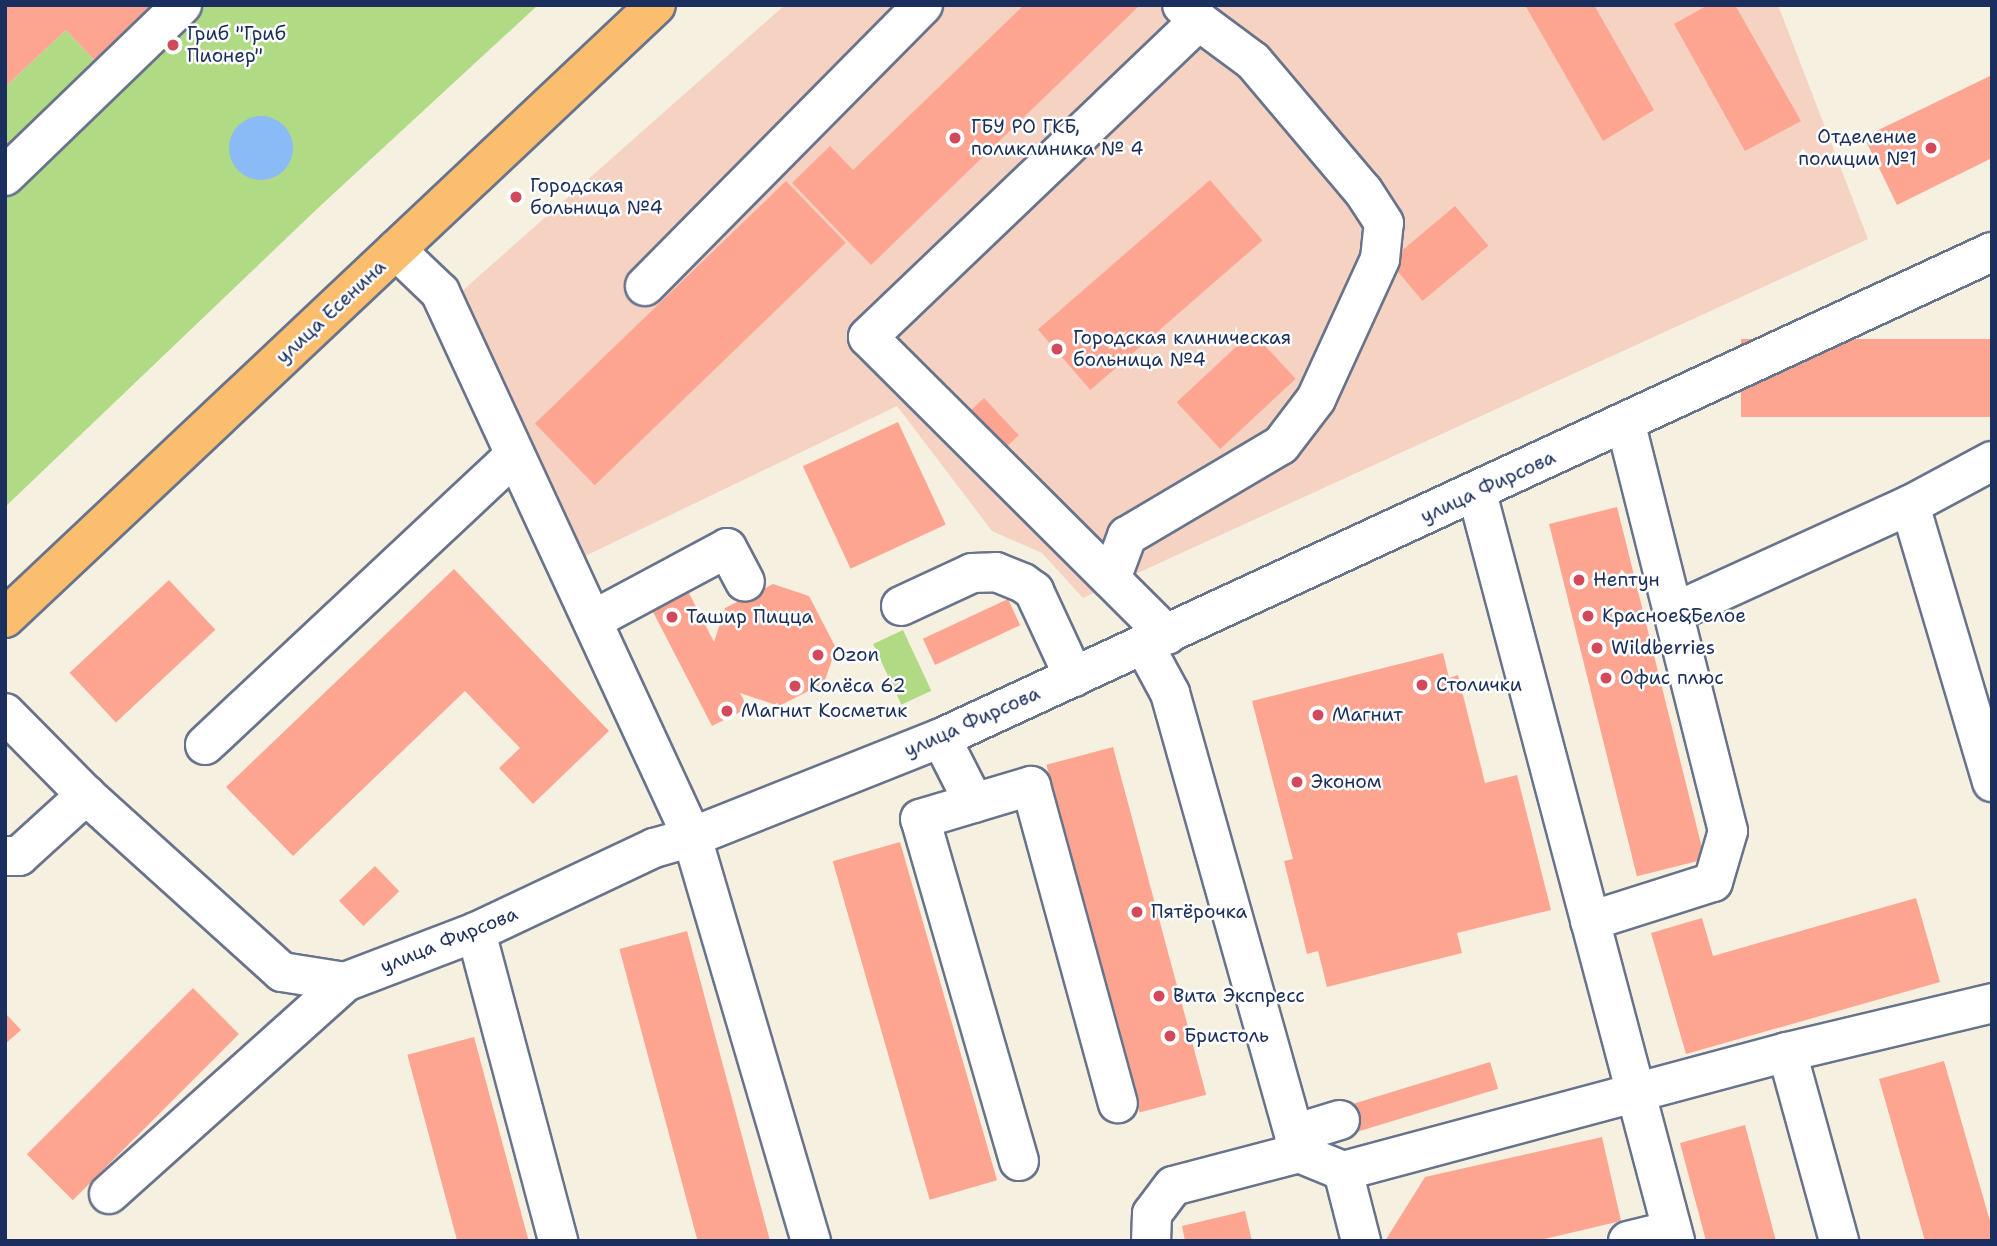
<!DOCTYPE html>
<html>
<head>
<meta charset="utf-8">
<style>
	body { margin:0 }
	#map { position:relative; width:1997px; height:1246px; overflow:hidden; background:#f6f0e0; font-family:"Shantell Sans",sans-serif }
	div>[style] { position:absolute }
	.built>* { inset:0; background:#f5d2c2 }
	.green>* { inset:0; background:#b1da85; transform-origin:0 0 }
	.water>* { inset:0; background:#8abbf6 }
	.round { border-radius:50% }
	.building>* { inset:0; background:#fea592; transform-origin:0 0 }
	.roads { filter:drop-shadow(2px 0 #68738c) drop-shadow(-2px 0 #68738c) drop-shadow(0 2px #68738c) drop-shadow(0 -2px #68738c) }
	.minor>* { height:38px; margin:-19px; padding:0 19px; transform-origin:19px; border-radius:19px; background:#fff }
	.major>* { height:38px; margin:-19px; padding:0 19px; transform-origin:19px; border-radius:19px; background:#fabe6e }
	.dots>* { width:19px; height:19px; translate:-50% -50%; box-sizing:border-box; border:4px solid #fff; border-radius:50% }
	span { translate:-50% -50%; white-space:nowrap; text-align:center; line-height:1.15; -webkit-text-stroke:5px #fff; paint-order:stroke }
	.poi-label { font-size:19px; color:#1b2f5e }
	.left { translate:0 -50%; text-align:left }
	.right { translate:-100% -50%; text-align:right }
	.street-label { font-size:19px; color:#1b2f5e }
	.frame { position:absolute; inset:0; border:7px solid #1b2f5e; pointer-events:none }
</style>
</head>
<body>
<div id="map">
	<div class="built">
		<i style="clip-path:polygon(785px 5px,1778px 5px,1868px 239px,1083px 598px,1042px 553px,992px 531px,897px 406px,579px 559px,461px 292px)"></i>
	</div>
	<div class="green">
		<i style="clip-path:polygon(154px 5px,538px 5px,318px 208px,5px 507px,5px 87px,66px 30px,94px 60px)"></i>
		<i style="left:903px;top:630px;width:67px;height:33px;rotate:65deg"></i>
	</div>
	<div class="water">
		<i class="round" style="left:229px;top:116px;width:64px;height:64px"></i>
	</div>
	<div class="building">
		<i style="clip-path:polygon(5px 5px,154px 5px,94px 60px,66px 30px,5px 87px)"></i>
		<i style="clip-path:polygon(1024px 5px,1140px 5px,871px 265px,792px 183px,830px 146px,853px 170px)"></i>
		<i style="clip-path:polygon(1525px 5px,1594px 5px,1654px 110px,1603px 141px)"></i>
		<i style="clip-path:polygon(1708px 5px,1735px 5px,1801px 121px,1745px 151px,1674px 24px)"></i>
		<i style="clip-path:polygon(1992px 75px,1992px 158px,1897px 205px,1864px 137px)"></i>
		<i style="left:1210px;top:180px;width:80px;height:228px;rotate:49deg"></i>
		<i style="left:786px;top:181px;width:86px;height:349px;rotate:46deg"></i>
		<i style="left:1455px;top:206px;width:52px;height:86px;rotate:50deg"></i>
		<i style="left:1252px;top:332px;width:64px;height:103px;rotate:47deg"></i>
		<i style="left:1992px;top:339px;width:78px;height:251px;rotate:90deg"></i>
		<i style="left:984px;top:398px;width:51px;height:28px;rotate:47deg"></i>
		<i style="left:898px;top:422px;width:113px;height:105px;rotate:65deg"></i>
		<i style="left:1617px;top:507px;width:363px;height:70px;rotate:76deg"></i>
		<i style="clip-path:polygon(454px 569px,609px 731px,533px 804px,499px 768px,520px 748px,465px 691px,293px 856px,226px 787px)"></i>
		<i style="left:169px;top:580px;width:68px;height:136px;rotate:47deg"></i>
		<i style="clip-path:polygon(773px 584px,809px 596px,836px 648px,824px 683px,779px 706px,740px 693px,748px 708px,712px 726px,651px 608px,687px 589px,714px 642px,725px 608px)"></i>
		<i style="left:1008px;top:599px;width:29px;height:94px;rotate:65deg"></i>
		<i style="clip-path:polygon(1443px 653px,1449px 678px,1458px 675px,1485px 783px,1517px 775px,1551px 910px,1457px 933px,1462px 953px,1327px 987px,1318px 951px,1307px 954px,1284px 861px,1293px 859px,1252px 701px)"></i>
		<i style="left:1113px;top:747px;width:360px;height:69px;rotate:75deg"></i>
		<i style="left:900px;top:842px;width:352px;height:70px;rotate:74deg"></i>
		<i style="left:375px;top:866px;width:35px;height:50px;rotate:46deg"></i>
		<i style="clip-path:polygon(1916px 898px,1940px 982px,1686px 1054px,1651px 933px,1702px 918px,1713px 956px)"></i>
		<i style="left:687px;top:931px;width:320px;height:70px;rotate:75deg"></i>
		<i style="left:193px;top:988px;width:65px;height:235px;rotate:45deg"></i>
		<i style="clip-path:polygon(5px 1013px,21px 1030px,5px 1044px)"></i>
		<i style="left:474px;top:1037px;width:211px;height:69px;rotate:75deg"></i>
		<i style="clip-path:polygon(1944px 1061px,1992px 1228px,1992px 1241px,1925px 1241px,1879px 1079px)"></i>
		<i style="left:1490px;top:1062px;width:28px;height:160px;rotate:73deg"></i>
		<i style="clip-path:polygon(1745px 1125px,1776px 1241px,1706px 1241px,1680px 1143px)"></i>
		<i style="clip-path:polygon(1602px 1137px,1621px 1221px,1536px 1241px,1385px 1241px,1425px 1177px)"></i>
		<i style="clip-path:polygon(1245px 1211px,1252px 1241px,1185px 1241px,1182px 1226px)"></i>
	</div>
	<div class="roads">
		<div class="minor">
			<i style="left:5px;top:176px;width:246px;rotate:-44deg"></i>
			<i style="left:396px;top:250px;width:61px;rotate:43.7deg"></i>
			<i style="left:440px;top:292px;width:600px;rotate:65.18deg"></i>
			<i style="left:692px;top:837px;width:421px;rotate:73.6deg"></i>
			<i style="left:645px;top:286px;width:395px;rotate:-45.3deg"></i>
			<i style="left:1477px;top:493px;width:774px;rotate:75.17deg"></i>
			<i style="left:1910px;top:505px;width:289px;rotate:73.5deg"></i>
			<i style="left:1111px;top:579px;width:46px;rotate:-69.6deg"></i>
			<i style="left:1127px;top:536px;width:179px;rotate:-30.6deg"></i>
			<i style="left:1281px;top:445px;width:58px;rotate:-52.7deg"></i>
			<i style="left:1316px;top:399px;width:154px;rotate:-65.4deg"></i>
			<i style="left:1380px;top:259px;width:36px;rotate:-84deg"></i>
			<i style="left:1384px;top:223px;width:38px;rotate:-123deg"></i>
			<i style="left:1363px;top:191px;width:170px;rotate:-130.2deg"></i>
			<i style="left:1253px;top:61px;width:67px;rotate:-143.5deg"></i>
			<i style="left:901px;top:606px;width:78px;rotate:-24.9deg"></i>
			<i style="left:972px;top:573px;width:24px;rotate:-2deg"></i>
			<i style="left:996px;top:572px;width:29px;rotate:22deg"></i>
			<i style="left:1023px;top:583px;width:14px;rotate:36deg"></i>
			<i style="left:1034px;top:591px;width:95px;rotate:65.1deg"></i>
			<i style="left:1675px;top:612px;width:258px;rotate:-24.5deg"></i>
			<i style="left:1910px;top:505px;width:93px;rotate:-28.2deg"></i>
			<i style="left:593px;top:620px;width:152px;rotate:-28.2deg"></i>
			<i style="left:727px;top:548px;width:38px;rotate:62deg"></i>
			<i style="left:1167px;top:635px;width:422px;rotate:-135.1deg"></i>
			<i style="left:868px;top:337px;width:458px;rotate:-43.7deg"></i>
			<i style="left:1199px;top:21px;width:23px;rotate:-137deg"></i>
			<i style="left:1144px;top:645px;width:55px;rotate:61.6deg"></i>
			<i style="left:1170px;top:693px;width:478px;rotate:74.3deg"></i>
			<i style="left:1299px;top:1153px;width:130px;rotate:165.3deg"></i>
			<i style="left:1173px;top:1186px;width:35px;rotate:127deg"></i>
			<i style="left:1152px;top:1214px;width:27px;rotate:92deg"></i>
			<i style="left:5px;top:713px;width:115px;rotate:45.4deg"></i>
			<i style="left:86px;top:795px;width:264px;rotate:42.1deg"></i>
			<i style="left:282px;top:972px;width:64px;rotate:9deg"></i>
			<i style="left:345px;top:982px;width:140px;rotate:-20.9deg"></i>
			<i style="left:476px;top:932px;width:197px;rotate:-25.3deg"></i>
			<i style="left:654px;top:848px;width:40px;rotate:-16deg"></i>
			<i style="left:692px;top:837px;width:268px;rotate:-21.7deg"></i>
			<i style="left:941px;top:738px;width:1158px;rotate:-24.82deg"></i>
			<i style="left:941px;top:738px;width:73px;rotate:63.1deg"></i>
			<i style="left:205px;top:745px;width:422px;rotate:-43.1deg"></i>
			<i style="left:5px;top:856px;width:14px"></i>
			<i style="left:19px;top:856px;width:91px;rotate:-42.3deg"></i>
			<i style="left:1590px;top:921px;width:129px;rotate:-17.6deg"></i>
			<i style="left:1713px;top:882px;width:53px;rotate:-73.6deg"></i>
			<i style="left:1728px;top:831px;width:420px;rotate:-104.1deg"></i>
			<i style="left:476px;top:932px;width:320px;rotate:75.1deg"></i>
			<i style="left:1787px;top:1052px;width:196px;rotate:74.6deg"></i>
			<i style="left:1294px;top:1134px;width:48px;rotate:-16.9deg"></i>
			<i style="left:1299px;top:1153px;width:48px;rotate:22.2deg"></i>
			<i style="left:1343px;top:1171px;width:460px;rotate:-15deg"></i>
			<i style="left:1787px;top:1052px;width:211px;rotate:-13.4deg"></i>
			<i style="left:1019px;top:1161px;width:356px;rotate:-106.1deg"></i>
			<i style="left:920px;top:819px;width:116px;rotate:-16.6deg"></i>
			<i style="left:1031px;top:786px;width:329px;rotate:74.7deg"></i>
			<i style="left:1343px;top:1171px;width:72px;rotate:75.6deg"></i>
			<i style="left:109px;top:1194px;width:317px;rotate:-41.9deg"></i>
			<i style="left:1628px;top:1241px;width:45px;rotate:-14deg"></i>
		</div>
		<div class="major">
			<i style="left:5px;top:618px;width:894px;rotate:-43.28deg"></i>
		</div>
	</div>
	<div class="dots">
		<i style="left:173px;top:45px;background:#d1495b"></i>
		<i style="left:955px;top:138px;background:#d1495b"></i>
		<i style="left:1931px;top:148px;background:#d1495b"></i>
		<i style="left:516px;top:197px;background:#d1495b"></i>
		<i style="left:1057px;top:349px;background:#d1495b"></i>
		<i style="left:1579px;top:580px;background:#d1495b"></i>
		<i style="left:1588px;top:616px;background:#d1495b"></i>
		<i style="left:672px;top:617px;background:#d1495b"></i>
		<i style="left:1597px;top:648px;background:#d1495b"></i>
		<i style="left:818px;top:655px;background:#d1495b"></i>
		<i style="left:1606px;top:678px;background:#d1495b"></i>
		<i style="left:1422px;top:685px;background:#d1495b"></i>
		<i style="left:795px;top:686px;background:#d1495b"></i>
		<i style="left:727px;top:711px;background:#d1495b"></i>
		<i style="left:1318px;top:715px;background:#d1495b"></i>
		<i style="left:1297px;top:782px;background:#d1495b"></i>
		<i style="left:1137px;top:912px;background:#d1495b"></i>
		<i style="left:1159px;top:996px;background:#d1495b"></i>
		<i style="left:1170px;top:1036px;background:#d1495b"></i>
	</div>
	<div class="poi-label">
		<span class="left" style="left:187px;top:45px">Гриб "Гриб<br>Пионер"</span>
		<span class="left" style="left:971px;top:138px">ГБУ РО ГКБ,<br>поликлиника № 4</span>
		<span class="right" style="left:1917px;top:148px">Отделение<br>полиции №1</span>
		<span class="left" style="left:530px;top:197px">Городская<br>больница №4</span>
		<span class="left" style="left:1073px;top:349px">Городская клиническая<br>больница №4</span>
		<span class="left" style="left:1593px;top:580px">Нептун</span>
		<span class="left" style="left:1602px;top:616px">Красное&amp;Белое</span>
		<span class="left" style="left:686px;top:617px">Ташир Пицца</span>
		<span class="left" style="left:1611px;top:648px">Wildberries</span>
		<span class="left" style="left:832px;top:655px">Ozon</span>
		<span class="left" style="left:1620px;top:678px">Офис плюс</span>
		<span class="left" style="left:1436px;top:685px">Столички</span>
		<span class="left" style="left:809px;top:686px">Колёса 62</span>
		<span class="left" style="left:741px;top:711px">Магнит Косметик</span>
		<span class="left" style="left:1332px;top:715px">Магнит</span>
		<span class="left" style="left:1311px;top:782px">Эконом</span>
		<span class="left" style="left:1151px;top:912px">Пятёрочка</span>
		<span class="left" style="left:1173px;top:996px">Вита Экспресс</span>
		<span class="left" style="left:1184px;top:1036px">Бристоль</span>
	</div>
	<div class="street-label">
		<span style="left:331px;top:312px;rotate:-43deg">улица Есенина</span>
		<span style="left:1488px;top:487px;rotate:-25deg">улица Фирсова</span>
		<span style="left:972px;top:722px;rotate:-24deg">улица Фирсова</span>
		<span style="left:449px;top:940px;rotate:-22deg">улица Фирсова</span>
	</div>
	<div class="frame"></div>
</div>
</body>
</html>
